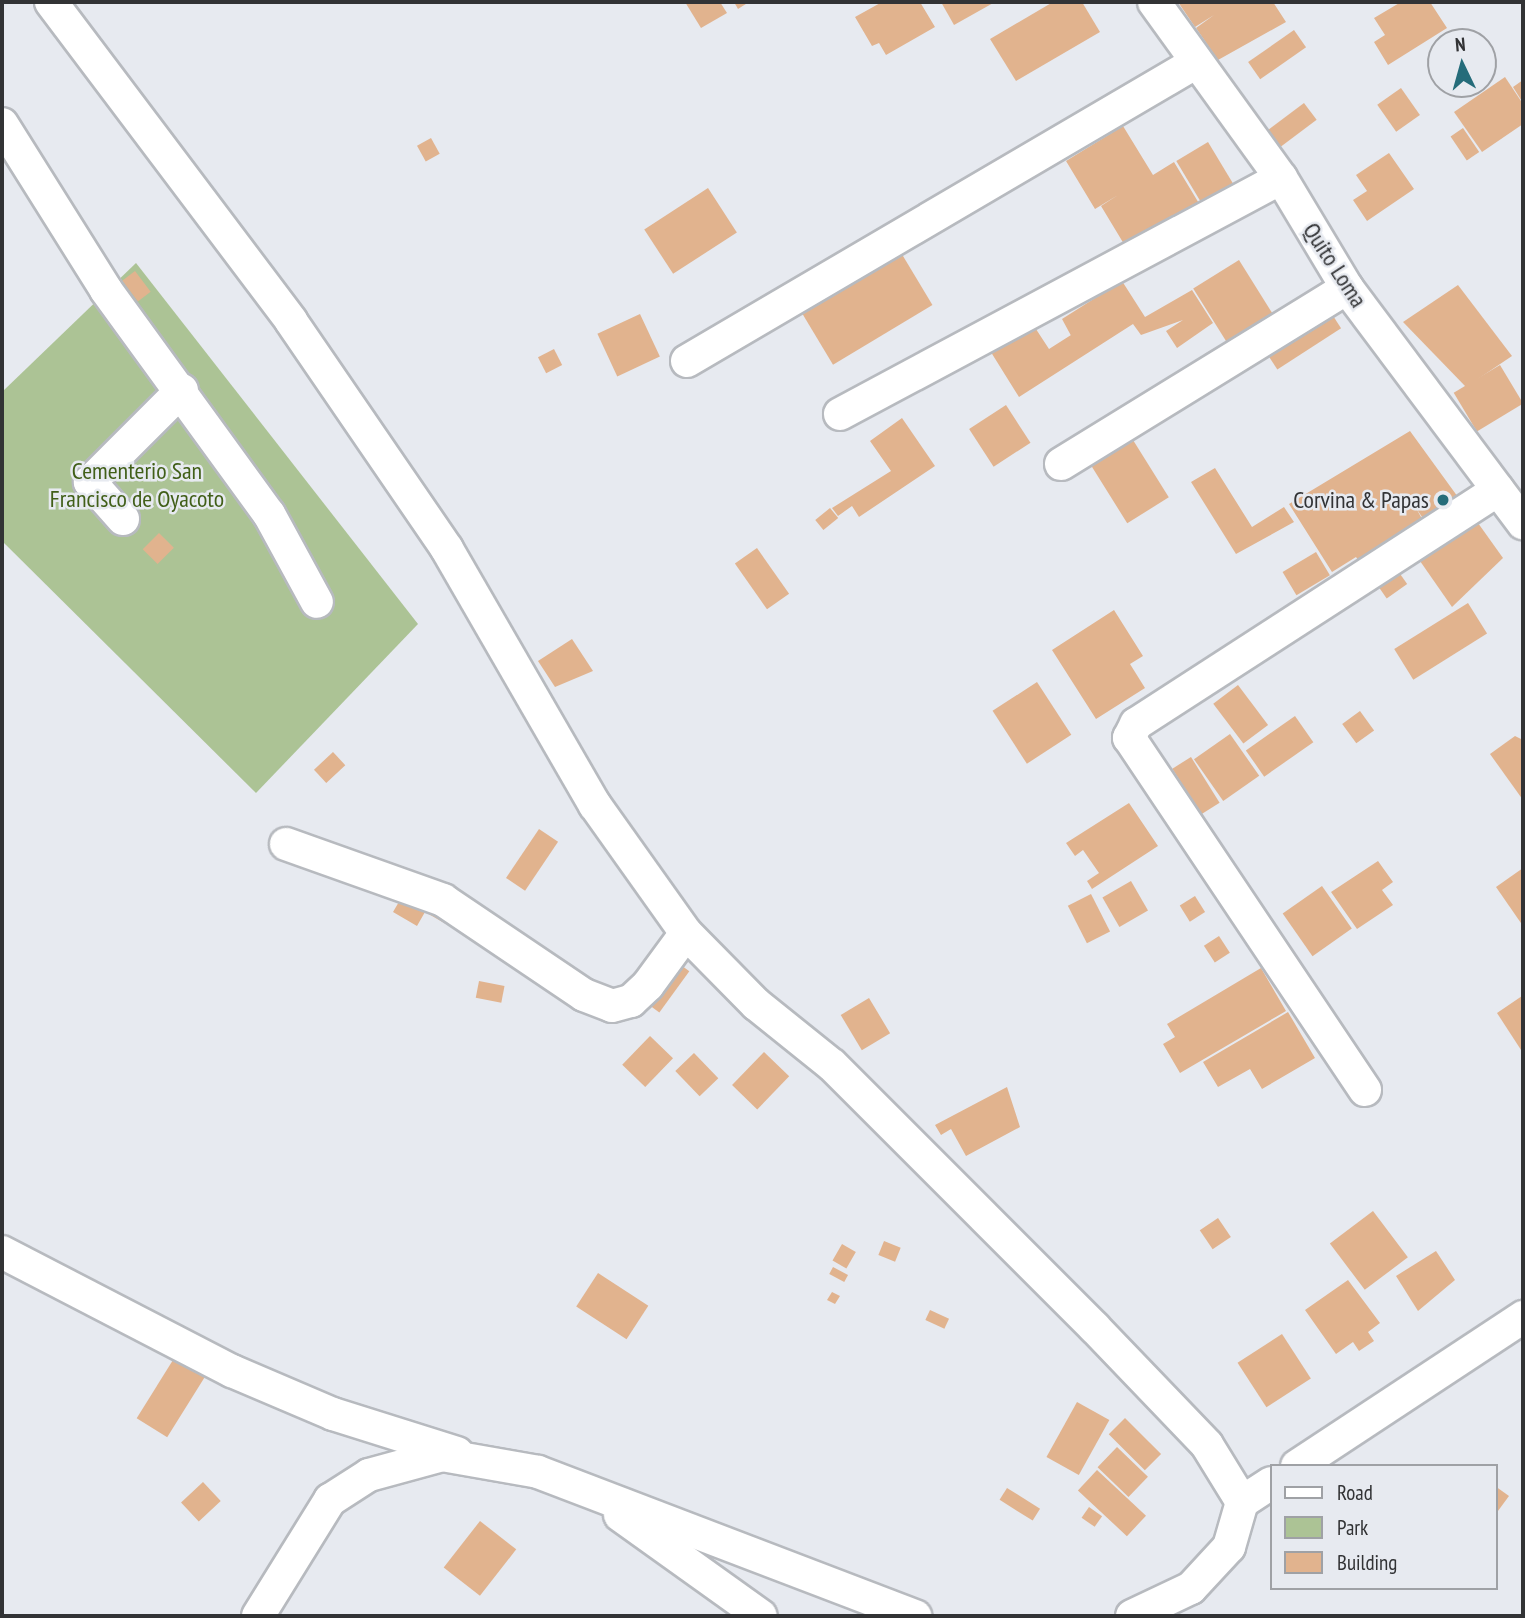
<!DOCTYPE html>
<html>
<head>
<meta charset="utf-8">
<style>
	body { margin:0 }
	#map { position:relative; width:1525px; height:1618px; overflow:hidden; background:#e7eaf0; font-family:"PT Sans Narrow",sans-serif }
	div>[style] { position:absolute }
	.green>* { inset:0; background:#acc395 }
	.building>* { inset:0; background:#e1b38e; transform-origin:0 0 }
	.roads { filter:drop-shadow(2px 0 #b7babf) drop-shadow(-2px 0 #b7babf) drop-shadow(0 2px #b7babf) drop-shadow(0 -2px #b7babf) }
	.minor>* { height:32px; margin:-16px; padding:0 16px; transform-origin:16px; border-radius:16px; background:#fff }
	.dots>* { width:19px; height:19px; translate:-50% -50%; box-sizing:border-box; border:4px solid #e7eaf0; border-radius:50% }
	span { translate:-50% -50%; white-space:nowrap; text-align:center; line-height:1.15; -webkit-text-stroke:5px #e7eaf0; paint-order:stroke }
	.street-label { font-size:24px; color:#323335 }
	.park-label { font-size:24px; color:#415f18 }
	.poi-label { font-size:24px; color:#323335 }
	.right { translate:-100% -50%; text-align:right }
	.frame { position:absolute; inset:0; border:4px solid #323335; pointer-events:none }
	.legend { position:absolute; left:1270px; top:1464px; width:228px; height:126px; box-sizing:border-box; background:#e7eaf0; border:2px solid #9fa1a5; margin:0; padding:9px 12px; list-style:none; font-size:21px; color:#323335 }
	.legend li { display:flex; align-items:center; gap:14px; height:35px }
	.legend b { width:35px; border:2px solid #9fa1a5 }
	.north { position:absolute; left:1427px; top:28px; width:70px; height:70px; box-sizing:border-box; background:#e7eaf0; border:2px solid #9fa1a5; border-radius:50%; rotate:355deg; font-size:19px; font-weight:700; line-height:28px; text-align:center; color:#323335 }
	.north::after { content:''; display:block; margin:auto; width:24px; height:32px; background:#256c7a; clip-path:polygon(50% 0,100% 100%,50% 72%,0 100%) }
</style>
</head>
<body>
<div id="map">
	<div class="green">
		<i style="clip-path:polygon(136px 263px,418px 624px,256px 793px,2px 541px,2px 392px)"></i>
	</div>
	<div class="building">
		<i style="clip-path:polygon(685px 2px,720px 2px,727px 13px,701px 28px)"></i>
		<i style="clip-path:polygon(734px 2px,749px 2px,738px 9px)"></i>
		<i style="clip-path:polygon(882px 2px,920px 2px,935px 27px,886px 55px,879px 43px,872px 46px,855px 17px)"></i>
		<i style="clip-path:polygon(941px 2px,995px 2px,954px 25px)"></i>
		<i style="clip-path:polygon(1053px 2px,1082px 2px,1100px 32px,1016px 81px,990px 39px)"></i>
		<i style="clip-path:polygon(1178px 2px,1273px 2px,1286px 22px,1218px 60px,1196px 28px,1214px 15px,1195px 27px)"></i>
		<i style="clip-path:polygon(1401px 2px,1430px 2px,1447px 28px,1388px 65px,1374px 42px,1385px 35px,1374px 18px)"></i>
		<i style="left:1294px;top:30px;width:21px;height:56px;rotate:55deg"></i>
		<i style="clip-path:polygon(1505px 77px,1523px 104px,1523px 124px,1482px 152px,1454px 112px)"></i>
		<i style="clip-path:polygon(1523px 80px,1523px 103px,1513px 87px)"></i>
		<i style="left:1401px;top:88px;width:33px;height:29px;rotate:55deg"></i>
		<i style="left:1304px;top:103px;width:21px;height:45px;rotate:53deg"></i>
		<i style="clip-path:polygon(1123px 126px,1153px 175px,1174px 162px,1200px 205px,1127px 249px,1101px 206px,1118px 195px,1095px 209px,1066px 161px)"></i>
		<i style="left:1463px;top:128px;width:29px;height:15px;rotate:56deg"></i>
		<i style="left:431px;top:138px;width:18px;height:16px;rotate:61deg"></i>
		<i style="left:1208px;top:142px;width:50px;height:37px;rotate:59deg"></i>
		<i style="clip-path:polygon(1389px 153px,1414px 189px,1367px 221px,1353px 200px,1367px 191px,1356px 175px)"></i>
		<i style="left:708px;top:188px;width:53px;height:76px;rotate:57deg"></i>
		<i style="left:900px;top:251px;width:63px;height:116px;rotate:59deg"></i>
		<i style="left:1239px;top:260px;width:71px;height:54px;rotate:58deg"></i>
		<i style="left:135px;top:271px;width:26px;height:16px;rotate:53deg"></i>
		<i style="clip-path:polygon(1122px 281px,1145px 317px,1192px 290px,1213px 323px,1177px 348px,1166px 331px,1183px 320px,1141px 335px,1133px 324px,1019px 397px,989px 349px,1032px 323px,1049px 349px,1071px 335px,1075px 343px,1062px 319px)"></i>
		<i style="clip-path:polygon(1458px 285px,1512px 356px,1466px 387px,1403px 322px)"></i>
		<i style="left:1328px;top:308px;width:24px;height:76px;rotate:57deg"></i>
		<i style="left:640px;top:314px;width:47px;height:47px;rotate:65deg"></i>
		<i style="left:1225px;top:342px;width:12px;height:24px;rotate:59deg"></i>
		<i style="left:554px;top:349px;width:18px;height:18px;rotate:63deg"></i>
		<i style="left:1500px;top:365px;width:45px;height:54px;rotate:59deg"></i>
		<i style="left:1006px;top:405px;width:45px;height:44px;rotate:57deg"></i>
		<i style="clip-path:polygon(902px 418px,935px 466px,859px 517px,852px 506px,838px 516px,832px 508px,891px 471px,870px 441px)"></i>
		<i style="clip-path:polygon(1410px 431px,1463px 504px,1428px 526px,1416px 508px,1426px 526px,1362px 566px,1356px 557px,1332px 572px,1289px 504px)"></i>
		<i style="left:1128px;top:432px;width:77px;height:49px;rotate:58deg"></i>
		<i style="clip-path:polygon(1215px 468px,1252px 527px,1284px 507px,1294px 522px,1236px 554px,1191px 482px)"></i>
		<i style="left:830px;top:508px;width:13px;height:19px;rotate:51deg"></i>
		<i style="clip-path:polygon(1473px 516px,1503px 558px,1452px 607px,1420px 561px)"></i>
		<i style="left:159px;top:533px;width:21px;height:23px;rotate:45deg"></i>
		<i style="left:757px;top:548px;width:56px;height:27px;rotate:55deg"></i>
		<i style="left:1316px;top:552px;width:27px;height:39px;rotate:59deg"></i>
		<i style="left:1398px;top:571px;width:16px;height:25px;rotate:55deg"></i>
		<i style="left:1468px;top:603px;width:36px;height:87px;rotate:58deg"></i>
		<i style="clip-path:polygon(1114px 610px,1143px 656px,1130px 664px,1145px 688px,1096px 719px,1052px 650px)"></i>
		<i style="clip-path:polygon(572px 639px,593px 671px,555px 687px,538px 661px)"></i>
		<i style="left:1037px;top:682px;width:63px;height:53px;rotate:57deg"></i>
		<i style="left:1238px;top:685px;width:50px;height:31px;rotate:53deg"></i>
		<i style="left:1360px;top:711px;width:24px;height:22px;rotate:54deg"></i>
		<i style="left:1295px;top:716px;width:32px;height:60px;rotate:55deg"></i>
		<i style="left:1230px;top:734px;width:51px;height:44px;rotate:55deg"></i>
		<i style="clip-path:polygon(1515px 736px,1523px 740px,1523px 800px,1490px 754px)"></i>
		<i style="left:333px;top:752px;width:18px;height:26px;rotate:47deg"></i>
		<i style="left:1191px;top:757px;width:54px;height:22px;rotate:58deg"></i>
		<i style="clip-path:polygon(1129px 803px,1158px 846px,1092px 889px,1087px 881px,1099px 873px,1083px 850px,1075px 856px,1066px 843px)"></i>
		<i style="left:539px;top:829px;width:23px;height:59px;rotate:34deg"></i>
		<i style="clip-path:polygon(1378px 861px,1393px 882px,1382px 890px,1393px 905px,1357px 929px,1331px 892px)"></i>
		<i style="clip-path:polygon(1523px 868px,1523px 926px,1496px 887px)"></i>
		<i style="left:1131px;top:881px;width:34px;height:33px;rotate:60deg"></i>
		<i style="left:1322px;top:886px;width:52px;height:48px;rotate:55deg"></i>
		<i style="clip-path:polygon(407px 888px,452px 915px,446px 924px,425px 912px,417px 926px,393px 912px)"></i>
		<i style="left:1091px;top:894px;width:42px;height:26px;rotate:63deg"></i>
		<i style="left:1195px;top:896px;width:19px;height:18px;rotate:58deg"></i>
		<i style="left:1219px;top:936px;width:20px;height:18px;rotate:57deg"></i>
		<i style="left:678px;top:963px;width:14px;height:51px;rotate:36deg"></i>
		<i style="clip-path:polygon(1261px 968px,1286px 1011px,1180px 1073px,1163px 1044px,1175px 1037px,1167px 1024px)"></i>
		<i style="left:479px;top:981px;width:26px;height:17px;rotate:11deg"></i>
		<i style="clip-path:polygon(1522px 996px,1523px 998px,1523px 1053px,1497px 1013px)"></i>
		<i style="left:869px;top:998px;width:41px;height:33px;rotate:59deg"></i>
		<i style="clip-path:polygon(1288px 1012px,1315px 1058px,1262px 1089px,1250px 1069px,1218px 1087px,1203px 1062px)"></i>
		<i style="left:650px;top:1036px;width:32px;height:40px;rotate:44deg"></i>
		<i style="left:764px;top:1052px;width:35px;height:46px;rotate:44deg"></i>
		<i style="left:694px;top:1053px;width:35px;height:26px;rotate:46deg"></i>
		<i style="clip-path:polygon(1007px 1087px,1020px 1127px,966px 1156px,951px 1129px,941px 1135px,935px 1125px)"></i>
		<i style="left:1373px;top:1211px;width:58px;height:54px;rotate:53deg"></i>
		<i style="left:1218px;top:1218px;width:23px;height:22px;rotate:56deg"></i>
		<i style="left:884px;top:1241px;width:18px;height:15px;rotate:22deg"></i>
		<i style="left:842px;top:1244px;width:16px;height:19px;rotate:30deg"></i>
		<i style="clip-path:polygon(1436px 1251px,1455px 1280px,1418px 1311px,1396px 1276px)"></i>
		<i style="left:833px;top:1267px;width:17px;height:8px;rotate:28deg"></i>
		<i style="left:598px;top:1273px;width:60px;height:40px;rotate:33deg"></i>
		<i style="clip-path:polygon(1348px 1280px,1380px 1323px,1368px 1332px,1374px 1341px,1359px 1351px,1353px 1342px,1336px 1354px,1305px 1310px)"></i>
		<i style="clip-path:polygon(832px 1292px,840px 1296px,835px 1304px,827px 1300px)"></i>
		<i style="left:930px;top:1310px;width:21px;height:11px;rotate:25deg"></i>
		<i style="left:1282px;top:1334px;width:53px;height:53px;rotate:57deg"></i>
		<i style="left:178px;top:1352px;width:36px;height:78px;rotate:32deg"></i>
		<i style="left:1077px;top:1402px;width:37px;height:63px;rotate:29deg"></i>
		<i style="left:1125px;top:1418px;width:51px;height:23px;rotate:45deg"></i>
		<i style="left:1117px;top:1447px;width:43px;height:28px;rotate:44deg"></i>
		<i style="left:1097px;top:1470px;width:67px;height:28px;rotate:43deg"></i>
		<i style="left:203px;top:1482px;width:26px;height:30px;rotate:47deg"></i>
		<i style="clip-path:polygon(1495px 1486px,1509px 1496px,1495px 1515px)"></i>
		<i style="left:1007px;top:1488px;width:39px;height:14px;rotate:32deg"></i>
		<i style="left:1089px;top:1507px;width:16px;height:13px;rotate:35deg"></i>
		<i style="left:480px;top:1521px;width:46px;height:59px;rotate:38deg"></i>
	</div>
	<div class="roads">
		<div class="minor">
			<i style="left:51px;top:2px;width:399px;rotate:53deg"></i>
			<i style="left:291px;top:321px;width:276px;rotate:55.6deg"></i>
			<i style="left:447px;top:549px;width:296px;rotate:60deg"></i>
			<i style="left:595px;top:805px;width:157px;rotate:54.6deg"></i>
			<i style="left:686px;top:933px;width:100px;rotate:45.4deg"></i>
			<i style="left:756px;top:1004px;width:97px;rotate:38.8deg"></i>
			<i style="left:832px;top:1065px;width:371px;rotate:45deg"></i>
			<i style="left:1094px;top:1327px;width:163px;rotate:46.2deg"></i>
			<i style="left:1207px;top:1445px;width:67px;rotate:58.4deg"></i>
			<i style="left:1154px;top:2px;width:217px;rotate:54.2deg"></i>
			<i style="left:1281px;top:178px;width:128px;rotate:59deg"></i>
			<i style="left:1347px;top:288px;width:294px;rotate:53.2deg"></i>
			<i style="left:2px;top:124px;width:196px;rotate:57.9deg"></i>
			<i style="left:106px;top:290px;width:277px;rotate:54deg"></i>
			<i style="left:269px;top:514px;width:100px;rotate:61.4deg"></i>
			<i style="left:687px;top:361px;width:589px;rotate:-30.4deg"></i>
			<i style="left:840px;top:414px;width:500px;rotate:-28.15deg"></i>
			<i style="left:1061px;top:464px;width:336px;rotate:-31.6deg"></i>
			<i style="left:123px;top:519px;width:50px;rotate:-131.7deg"></i>
			<i style="left:90px;top:482px;width:130px;rotate:-45deg"></i>
			<i style="left:286px;top:844px;width:167px;rotate:19.6deg"></i>
			<i style="left:443px;top:900px;width:170px;rotate:34deg"></i>
			<i style="left:584px;top:995px;width:30px;rotate:21deg"></i>
			<i style="left:612px;top:1006px;width:20px;rotate:-15deg"></i>
			<i style="left:631px;top:1001px;width:23px;rotate:-43deg"></i>
			<i style="left:648px;top:985px;width:64px;rotate:-53.8deg"></i>
			<i style="left:1365px;top:1090px;width:424px;rotate:-123.8deg"></i>
			<i style="left:1129px;top:738px;width:16px;rotate:-63deg"></i>
			<i style="left:1136px;top:724px;width:431px;rotate:-32.9deg"></i>
			<i style="left:2px;top:1252px;width:259px;rotate:27.4deg"></i>
			<i style="left:232px;top:1371px;width:110px;rotate:23.1deg"></i>
			<i style="left:333px;top:1414px;width:130px;rotate:17.5deg"></i>
			<i style="left:1297px;top:1466px;width:271px;rotate:-33.4deg"></i>
			<i style="left:620px;top:1515px;width:173px;rotate:35.6deg"></i>
			<i style="left:258px;top:1616px;width:137px;rotate:-58.2deg"></i>
			<i style="left:330px;top:1500px;width:46px;rotate:-32.7deg"></i>
			<i style="left:369px;top:1475px;width:76px;rotate:-15.3deg"></i>
			<i style="left:442px;top:1455px;width:97px;rotate:10deg"></i>
			<i style="left:538px;top:1472px;width:404px;rotate:20.9deg"></i>
			<i style="left:1132px;top:1616px;width:65px;rotate:-25.4deg"></i>
			<i style="left:1191px;top:1588px;width:56px;rotate:-47.2deg"></i>
			<i style="left:1229px;top:1547px;width:47px;rotate:-73.9deg"></i>
			<i style="left:1242px;top:1502px;width:35px;rotate:-33deg"></i>
		</div>
	</div>
	<div class="dots">
		<i style="left:1443px;top:500px;background:#256c7a"></i>
	</div>
	<div class="street-label">
		<span style="left:1335px;top:265px;rotate:57deg">Quito Loma</span>
	</div>
	<div class="park-label">
		<span style="left:137px;top:485px">Cementerio San<br>Francisco de Oyacoto</span>
	</div>
	<div class="poi-label">
		<span class="right" style="left:1429px;top:500px">Corvina &amp; Papas</span>
	</div>
	<div class="frame"></div>
	<ul class="legend">
	<li><b style="height:9px;background:#fff"></b>Road</li>
	<li><b style="height:19px;background:#acc395"></b>Park</li>
	<li><b style="height:19px;background:#e1b38e"></b>Building</li>
	</ul>
	<div class="north">N</div>
</div>
</body>
</html>
